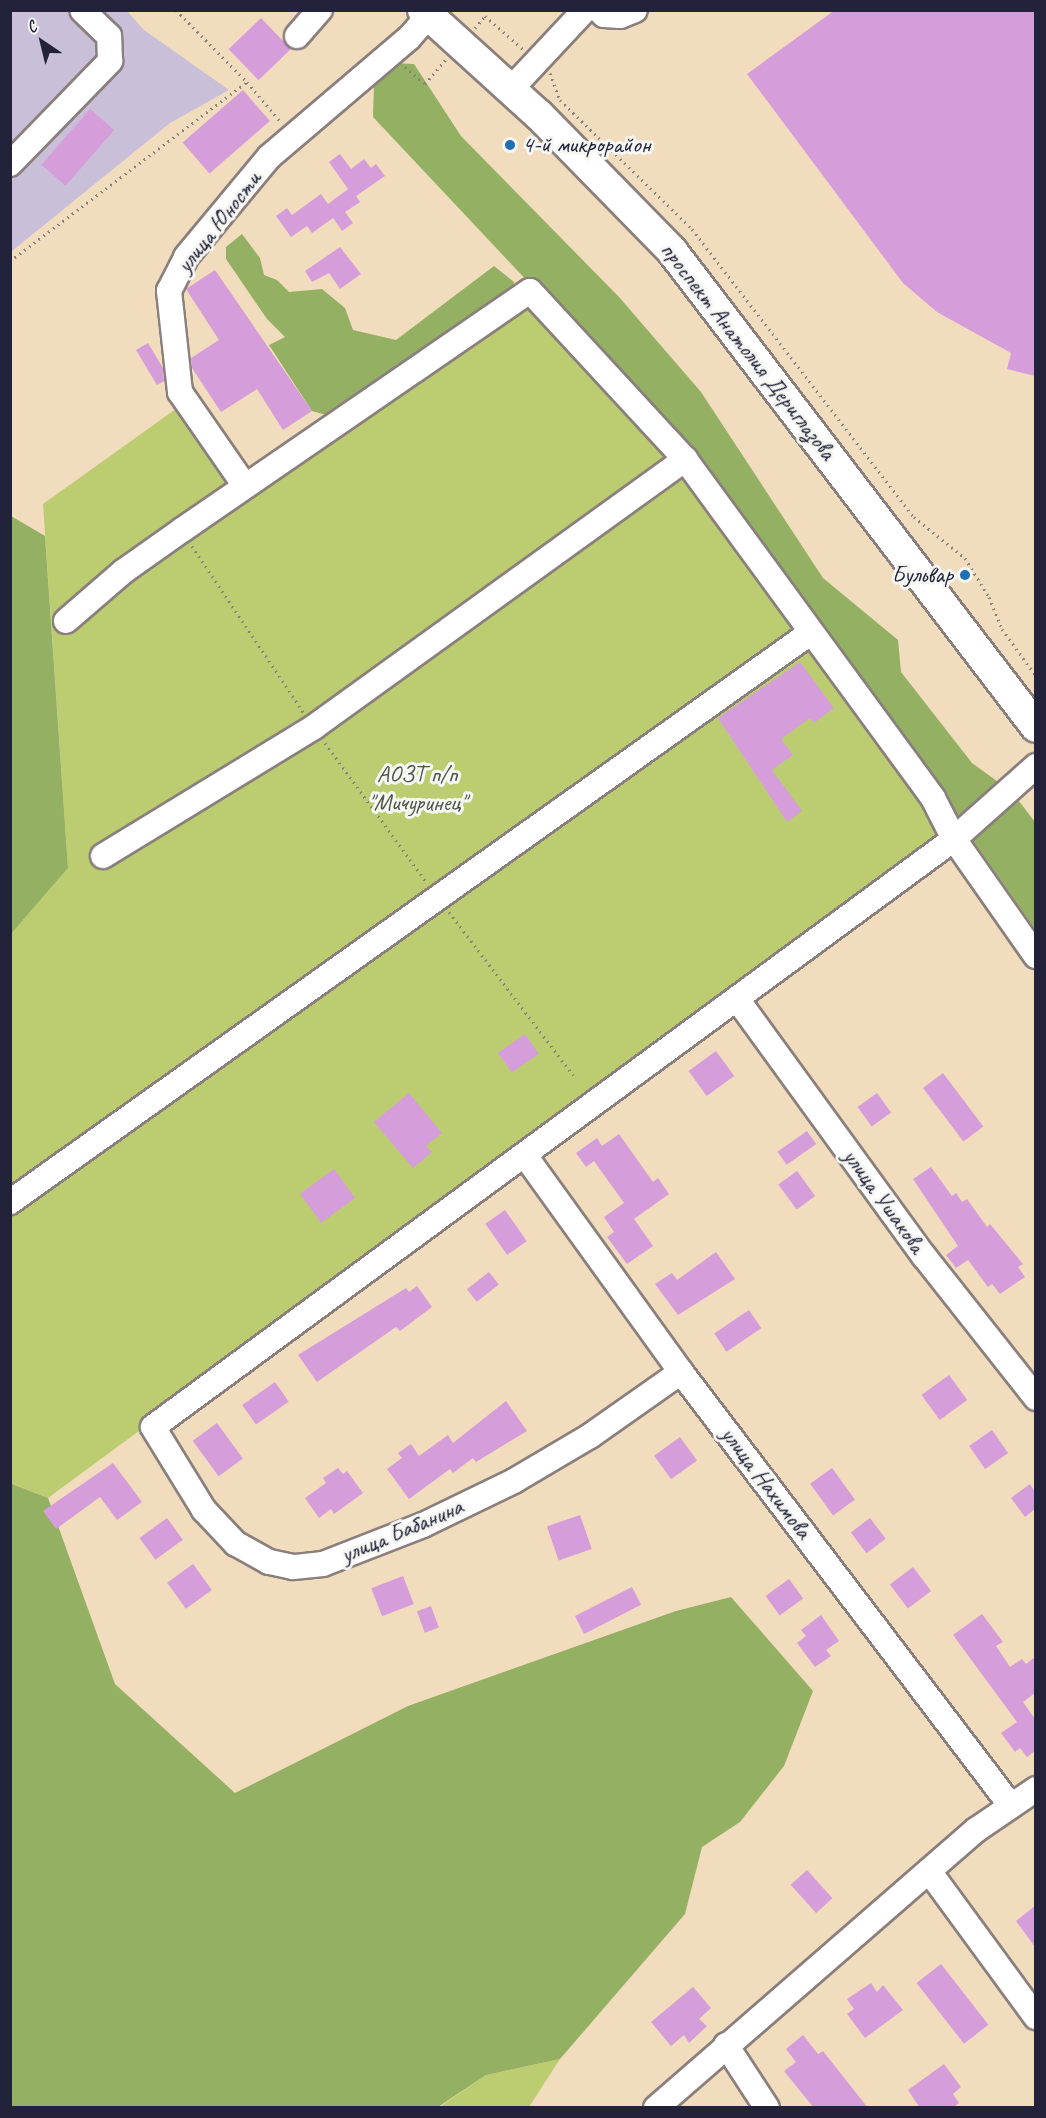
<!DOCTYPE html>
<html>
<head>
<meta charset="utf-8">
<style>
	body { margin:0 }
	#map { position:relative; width:1046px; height:2118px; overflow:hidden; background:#f1dcbe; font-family:Caveat,sans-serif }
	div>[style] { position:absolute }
	.industrial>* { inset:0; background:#c9bfd8 }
	.green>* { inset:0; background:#bbcd70 }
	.forest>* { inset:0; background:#94b062 }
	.building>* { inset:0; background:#d59eda; transform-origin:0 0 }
	.path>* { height:3px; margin-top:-1.5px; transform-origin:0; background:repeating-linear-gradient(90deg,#8a7f7c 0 1.5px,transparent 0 6px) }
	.roads { filter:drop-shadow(2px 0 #8a7f7c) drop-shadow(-2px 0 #8a7f7c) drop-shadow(0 2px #8a7f7c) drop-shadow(0 -2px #8a7f7c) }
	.minor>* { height:24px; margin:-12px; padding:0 12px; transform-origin:12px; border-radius:12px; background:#fff }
	.major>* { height:30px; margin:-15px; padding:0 15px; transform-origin:15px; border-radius:15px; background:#fff }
	.dots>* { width:16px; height:16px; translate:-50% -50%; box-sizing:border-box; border:3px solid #f6f6f2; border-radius:50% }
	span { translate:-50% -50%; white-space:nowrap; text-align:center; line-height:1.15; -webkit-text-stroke:6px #f6f6f2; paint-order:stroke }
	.poi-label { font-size:24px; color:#22223b }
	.left { translate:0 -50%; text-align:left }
	.right { translate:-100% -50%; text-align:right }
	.street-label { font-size:24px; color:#22223b }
	.park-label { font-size:24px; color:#50554b }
	.frame { position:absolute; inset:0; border:12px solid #22223b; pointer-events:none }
	.north { position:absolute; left:12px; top:12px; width:60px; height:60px; -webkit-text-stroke:4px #f6f6f2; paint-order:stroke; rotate:325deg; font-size:16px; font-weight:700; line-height:24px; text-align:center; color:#22223b }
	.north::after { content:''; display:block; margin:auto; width:21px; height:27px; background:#22223b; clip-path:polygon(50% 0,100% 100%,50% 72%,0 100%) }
</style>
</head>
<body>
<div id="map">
	<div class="industrial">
		<i style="clip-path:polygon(11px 11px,127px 11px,144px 30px,229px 90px,170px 123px,12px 251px)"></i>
	</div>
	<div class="green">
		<i style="clip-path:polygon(531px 285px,962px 825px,48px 1498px,11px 1483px,11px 934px,68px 868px,43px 504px,180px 406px,253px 476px)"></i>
		<i style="clip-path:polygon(560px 2059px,529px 2107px,438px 2108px,486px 2075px)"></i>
	</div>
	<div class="forest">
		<i style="clip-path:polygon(392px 63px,414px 64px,461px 136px,619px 297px,701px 392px,823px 578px,898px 640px,901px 672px,972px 763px,1012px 792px,1035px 822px,1035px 929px,962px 825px,531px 285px,373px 117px,374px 84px)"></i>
		<i style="clip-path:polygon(242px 234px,260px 258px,264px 275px,277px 280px,289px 292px,322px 289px,345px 308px,353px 330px,396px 340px,494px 266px,514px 282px,512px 298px,337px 418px,312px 411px,269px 345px,285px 337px,267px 319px,226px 259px,226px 247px)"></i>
		<i style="clip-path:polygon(11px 516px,45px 536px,68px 868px,11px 934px)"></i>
		<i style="clip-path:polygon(10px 1483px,48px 1498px,115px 1684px,235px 1793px,408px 1706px,676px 1611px,731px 1597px,813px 1691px,784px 1766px,740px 1822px,702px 1847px,685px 1914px,560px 2059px,486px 2075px,438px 2107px,11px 2107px)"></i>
	</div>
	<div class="building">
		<i style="clip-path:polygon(835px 10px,1035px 10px,1035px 376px,1007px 369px,1011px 353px,937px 312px,903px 283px,747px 74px)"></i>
		<i style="left:261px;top:18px;width:43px;height:45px;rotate:46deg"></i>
		<i style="left:243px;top:90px;width:41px;height:80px;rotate:49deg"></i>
		<i style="left:90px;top:109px;width:32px;height:74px;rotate:41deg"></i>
		<i style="clip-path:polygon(340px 154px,351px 169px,364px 159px,371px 168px,376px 164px,385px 176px,356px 196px,360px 202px,345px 212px,353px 223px,342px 231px,333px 218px,312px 233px,307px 226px,291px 237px,276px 216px,287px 208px,292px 215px,321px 194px,328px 204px,348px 189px,329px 162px)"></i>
		<i style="clip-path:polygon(340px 247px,361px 274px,340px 289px,329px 273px,312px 282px,305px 271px)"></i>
		<i style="clip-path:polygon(215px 270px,312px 411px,283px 430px,257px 389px,221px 412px,192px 368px,191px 358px,219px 340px,186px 289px)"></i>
		<i style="clip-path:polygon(148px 343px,163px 368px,164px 381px,157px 385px,136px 350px)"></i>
		<i style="clip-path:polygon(800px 662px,834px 708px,814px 723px,810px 718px,781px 739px,793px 755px,772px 770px,802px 811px,787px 822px,718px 718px)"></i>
		<i style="left:525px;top:1034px;width:24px;height:33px;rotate:55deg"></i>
		<i style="left:716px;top:1051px;width:31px;height:34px;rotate:54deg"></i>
		<i style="left:943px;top:1073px;width:67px;height:25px;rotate:53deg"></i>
		<i style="clip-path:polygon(409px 1093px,442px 1133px,426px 1146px,432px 1152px,413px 1168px,374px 1122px)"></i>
		<i style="left:877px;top:1093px;width:24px;height:24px;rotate:54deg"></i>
		<i style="left:807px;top:1131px;width:16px;height:36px;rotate:55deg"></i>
		<i style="clip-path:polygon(619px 1134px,653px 1182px,658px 1178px,669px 1194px,634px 1219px,653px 1246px,627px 1264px,607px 1237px,614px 1232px,604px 1217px,624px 1203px,594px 1161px,586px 1167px,576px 1153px,597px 1138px,602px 1146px)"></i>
		<i style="clip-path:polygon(931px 1167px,952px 1196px,956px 1193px,962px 1202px,967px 1199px,987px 1227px,990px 1224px,1023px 1264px,1018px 1267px,1025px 1277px,1000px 1294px,992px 1284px,988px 1287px,968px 1260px,956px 1268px,946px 1255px,958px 1246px,913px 1179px)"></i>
		<i style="left:334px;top:1169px;width:36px;height:42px;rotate:54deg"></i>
		<i style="left:797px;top:1171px;width:31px;height:23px;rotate:54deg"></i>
		<i style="left:505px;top:1210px;width:38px;height:24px;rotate:55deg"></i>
		<i style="clip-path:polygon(716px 1252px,735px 1279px,678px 1315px,655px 1284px,672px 1273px,677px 1280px)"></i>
		<i style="left:489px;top:1272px;width:16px;height:28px;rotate:52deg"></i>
		<i style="clip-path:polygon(417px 1286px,432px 1307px,400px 1331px,396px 1327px,317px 1382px,298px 1355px,406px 1288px,409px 1292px)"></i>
		<i style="left:749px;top:1310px;width:22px;height:42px;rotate:56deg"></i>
		<i style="left:949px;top:1375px;width:31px;height:34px;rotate:54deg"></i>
		<i style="left:275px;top:1382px;width:24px;height:40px;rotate:55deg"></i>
		<i style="clip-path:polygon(506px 1401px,527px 1431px,476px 1462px,473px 1458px,453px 1473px,450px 1469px,409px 1499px,387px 1469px,402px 1458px,398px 1453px,411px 1444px,419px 1456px,448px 1435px,453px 1443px)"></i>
		<i style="left:217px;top:1423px;width:44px;height:30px;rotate:54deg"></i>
		<i style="left:992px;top:1430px;width:28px;height:28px;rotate:55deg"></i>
		<i style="left:680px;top:1437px;width:29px;height:32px;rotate:54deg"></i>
		<i style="clip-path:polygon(113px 1463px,142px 1502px,117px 1520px,100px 1497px,56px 1529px,43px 1511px)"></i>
		<i style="clip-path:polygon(338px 1468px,343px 1474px,347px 1471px,363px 1493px,334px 1514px,331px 1509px,319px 1518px,305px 1498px,326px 1483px,323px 1478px)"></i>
		<i style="left:832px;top:1468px;width:39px;height:27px;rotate:54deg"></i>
		<i style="clip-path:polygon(1030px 1484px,1035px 1492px,1035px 1509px,1025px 1517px,1011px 1498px)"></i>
		<i style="left:580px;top:1515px;width:36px;height:35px;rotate:71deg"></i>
		<i style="left:167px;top:1518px;width:27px;height:34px;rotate:54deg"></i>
		<i style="left:870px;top:1518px;width:26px;height:24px;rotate:53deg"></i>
		<i style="left:193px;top:1564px;width:32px;height:32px;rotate:54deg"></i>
		<i style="left:913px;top:1567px;width:30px;height:29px;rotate:53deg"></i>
		<i style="left:403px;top:1576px;width:30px;height:34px;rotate:69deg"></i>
		<i style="left:789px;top:1579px;width:24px;height:29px;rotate:54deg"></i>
		<i style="left:632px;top:1587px;width:20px;height:64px;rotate:63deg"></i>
		<i style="left:431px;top:1606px;width:23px;height:15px;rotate:70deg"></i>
		<i style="clip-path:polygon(982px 1614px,1003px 1642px,996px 1646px,1010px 1667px,1022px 1659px,1026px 1664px,1035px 1657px,1035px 1693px,1023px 1702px,1035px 1719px,1035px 1751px,1027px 1757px,1020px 1748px,1015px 1752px,1001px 1733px,1017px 1722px,953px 1635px)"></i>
		<i style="clip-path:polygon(821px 1615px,839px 1641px,826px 1650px,831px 1656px,815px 1667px,797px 1643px,806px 1636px,801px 1630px)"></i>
		<i style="left:807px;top:1870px;width:38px;height:22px;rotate:48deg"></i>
		<i style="clip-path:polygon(1035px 1906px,1035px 1947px,1016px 1921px)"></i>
		<i style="left:941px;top:1964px;width:77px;height:31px;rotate:52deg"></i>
		<i style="clip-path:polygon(871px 1983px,877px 1992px,883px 1985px,903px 2010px,865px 2038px,847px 2014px,854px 2009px,847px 1999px)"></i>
		<i style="clip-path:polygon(693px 1987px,711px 2008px,699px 2019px,707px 2026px,689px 2043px,684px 2035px,671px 2046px,651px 2022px)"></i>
		<i style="clip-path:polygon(803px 2035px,818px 2054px,823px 2051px,868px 2108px,814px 2108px,784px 2071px,796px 2062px,786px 2049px)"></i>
		<i style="clip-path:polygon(944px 2064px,961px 2087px,953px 2094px,959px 2103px,952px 2108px,920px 2108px,908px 2090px)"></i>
	</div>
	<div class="path">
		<i style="left:176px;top:10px;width:101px;rotate:45.4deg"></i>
		<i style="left:475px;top:28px;width:16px;rotate:-50deg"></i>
		<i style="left:485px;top:16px;width:50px;rotate:41deg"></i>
		<i style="left:405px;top:67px;width:26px;rotate:40deg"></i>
		<i style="left:425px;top:84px;width:33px;rotate:-50deg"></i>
		<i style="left:550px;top:73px;width:29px;rotate:70deg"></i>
		<i style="left:560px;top:100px;width:185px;rotate:44.3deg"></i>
		<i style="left:692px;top:229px;width:364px;rotate:52.4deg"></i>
		<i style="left:914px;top:517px;width:65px;rotate:38.8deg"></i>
		<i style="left:965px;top:558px;width:46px;rotate:58.4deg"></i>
		<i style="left:989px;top:597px;width:35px;rotate:68deg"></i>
		<i style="left:1002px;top:629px;width:58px;rotate:54.1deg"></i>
		<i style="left:10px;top:261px;width:297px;rotate:-37.1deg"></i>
		<i style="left:247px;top:82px;width:51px;rotate:49.8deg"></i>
		<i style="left:192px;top:546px;width:201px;rotate:56.2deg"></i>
		<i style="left:325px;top:743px;width:173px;rotate:53.9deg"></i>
		<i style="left:449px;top:912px;width:205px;rotate:52.7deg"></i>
	</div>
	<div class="roads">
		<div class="minor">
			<i style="left:599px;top:10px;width:7px;rotate:45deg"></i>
			<i style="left:604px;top:15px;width:16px;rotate:4deg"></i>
			<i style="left:620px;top:16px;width:16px;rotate:-22deg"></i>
			<i style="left:297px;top:36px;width:35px;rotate:-49deg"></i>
			<i style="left:511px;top:89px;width:108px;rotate:-46.9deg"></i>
			<i style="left:10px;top:164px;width:144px;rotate:-45.8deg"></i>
			<i style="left:110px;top:61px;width:25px;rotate:-92deg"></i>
			<i style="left:109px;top:36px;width:37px;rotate:-136deg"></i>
			<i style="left:245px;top:486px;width:114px;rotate:-124.7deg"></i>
			<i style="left:180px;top:392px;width:102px;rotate:-96.2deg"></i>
			<i style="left:169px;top:291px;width:38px;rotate:-63deg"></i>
			<i style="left:186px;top:257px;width:130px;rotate:-50.3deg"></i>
			<i style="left:269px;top:157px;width:184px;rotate:-40.4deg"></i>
			<i style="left:409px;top:38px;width:30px;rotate:-49deg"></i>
			<i style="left:66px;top:621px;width:77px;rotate:-40.8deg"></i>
			<i style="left:124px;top:571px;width:71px;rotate:-35.3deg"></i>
			<i style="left:182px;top:530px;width:422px;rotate:-34.5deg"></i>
			<i style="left:530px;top:291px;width:229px;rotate:47.3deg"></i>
			<i style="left:685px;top:459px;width:420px;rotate:53.8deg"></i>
			<i style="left:933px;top:798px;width:46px;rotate:62.9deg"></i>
			<i style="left:954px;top:839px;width:143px;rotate:55deg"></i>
			<i style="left:103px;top:856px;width:247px;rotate:-31.4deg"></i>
			<i style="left:314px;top:727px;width:458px;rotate:-35.8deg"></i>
			<i style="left:737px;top:999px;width:318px;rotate:54deg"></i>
			<i style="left:924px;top:1256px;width:181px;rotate:51.7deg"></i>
			<i style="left:526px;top:1157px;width:265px;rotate:54.2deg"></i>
			<i style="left:681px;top:1372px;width:545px;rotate:52.75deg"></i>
			<i style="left:10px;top:1202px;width:982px;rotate:-35.42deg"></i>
			<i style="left:681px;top:1372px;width:111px;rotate:144.9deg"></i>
			<i style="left:590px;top:1436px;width:88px;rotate:149.4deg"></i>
			<i style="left:514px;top:1481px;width:101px;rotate:154.2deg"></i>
			<i style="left:423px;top:1525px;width:107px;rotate:158.7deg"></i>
			<i style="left:323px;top:1564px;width:30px;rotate:174deg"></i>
			<i style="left:293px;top:1567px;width:25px;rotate:-168deg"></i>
			<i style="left:269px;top:1562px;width:38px;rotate:-151deg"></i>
			<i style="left:236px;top:1544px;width:47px;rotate:-133.3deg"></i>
			<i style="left:204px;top:1510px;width:97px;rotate:-121.6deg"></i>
			<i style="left:153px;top:1427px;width:994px;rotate:-36.28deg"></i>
			<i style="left:954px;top:839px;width:110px;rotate:-41.7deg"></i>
			<i style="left:929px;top:1871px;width:181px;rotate:53.8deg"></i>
			<i style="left:726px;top:2045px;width:75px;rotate:56.9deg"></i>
			<i style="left:656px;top:2108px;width:424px;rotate:-41deg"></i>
			<i style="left:976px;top:1830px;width:73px;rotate:-34.3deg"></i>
		</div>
		<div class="major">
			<i style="left:423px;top:10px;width:156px;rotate:42.2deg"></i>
			<i style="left:539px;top:115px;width:190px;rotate:45.6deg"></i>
			<i style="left:672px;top:251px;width:599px;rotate:52.59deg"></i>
		</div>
	</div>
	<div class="dots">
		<i style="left:510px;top:145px;background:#1f6fb2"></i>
		<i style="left:965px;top:575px;background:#1f6fb2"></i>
	</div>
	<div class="poi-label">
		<span class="left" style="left:522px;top:145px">4-й микрорайон</span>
		<span class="right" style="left:953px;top:575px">Бульвар</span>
	</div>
	<div class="street-label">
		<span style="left:219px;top:222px;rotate:-52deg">улица Юности</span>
		<span style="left:748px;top:351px;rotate:52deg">проспект Анатолия Дериглазова</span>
		<span style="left:884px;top:1201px;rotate:54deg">улица Ушакова</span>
		<span style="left:766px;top:1483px;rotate:53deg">улица Нахимова</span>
		<span style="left:402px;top:1531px;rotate:-23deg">улица Бабанина</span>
	</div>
	<div class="park-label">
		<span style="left:417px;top:789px">АОЗТ п/п<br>"Мичуринец"</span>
	</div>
	<div class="frame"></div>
	<div class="north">С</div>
</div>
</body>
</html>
